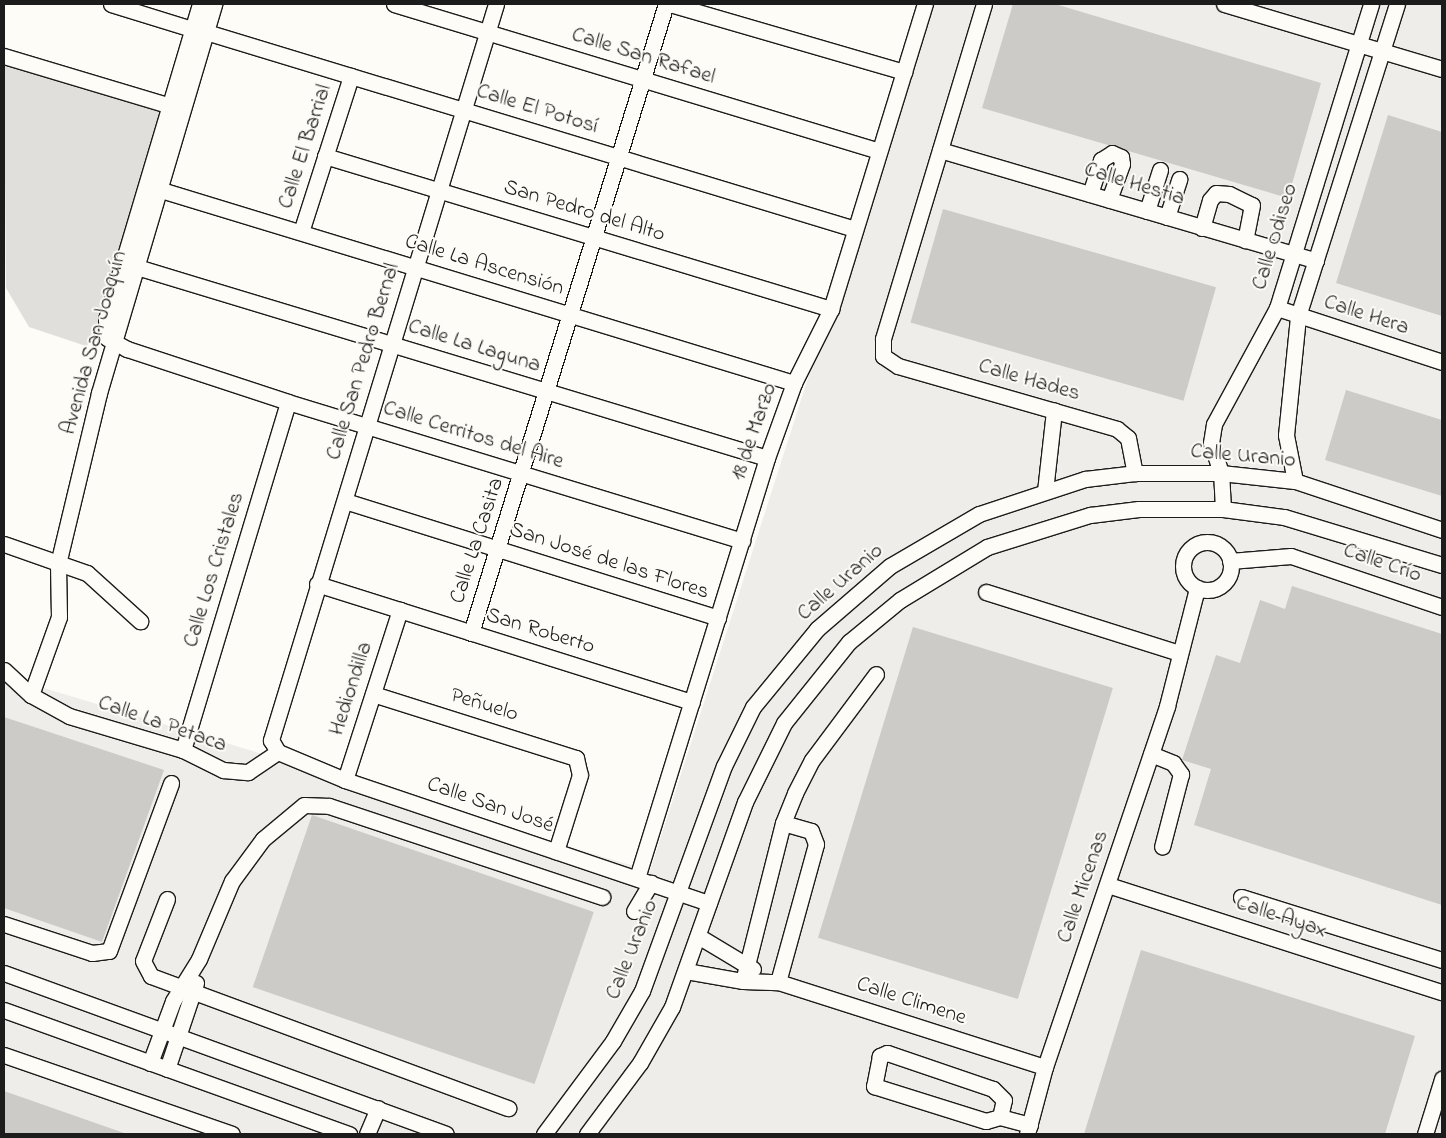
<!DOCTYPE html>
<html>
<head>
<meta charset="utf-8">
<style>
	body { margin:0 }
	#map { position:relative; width:1446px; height:1138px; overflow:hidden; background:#fdfcf7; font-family:"Indie Flower",sans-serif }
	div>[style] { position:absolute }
	.built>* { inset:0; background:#eeede9 }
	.green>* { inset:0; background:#e0dfdb }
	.building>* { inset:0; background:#cccbc8; transform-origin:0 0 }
	.roads { filter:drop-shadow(1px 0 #1c1c1c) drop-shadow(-1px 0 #1c1c1c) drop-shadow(0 1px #1c1c1c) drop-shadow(0 -1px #1c1c1c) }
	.minor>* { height:15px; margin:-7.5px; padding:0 7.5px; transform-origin:7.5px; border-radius:7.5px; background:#fdfcf7 }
	.minor>.ring { margin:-7.5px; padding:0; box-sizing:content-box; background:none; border:15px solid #fdfcf7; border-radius:50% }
	span { translate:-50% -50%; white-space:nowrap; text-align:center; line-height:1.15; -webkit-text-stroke:4px #fdfcf7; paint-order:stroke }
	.street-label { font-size:22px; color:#1c1c1c }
	.frame { position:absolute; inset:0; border:5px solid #1c1c1c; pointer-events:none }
</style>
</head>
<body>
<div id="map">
	<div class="built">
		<i style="clip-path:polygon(928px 4px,1442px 4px,1442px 1134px,4px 1134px,4px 676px,650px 871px)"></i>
	</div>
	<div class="green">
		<i style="clip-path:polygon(4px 56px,167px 105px,105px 332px,86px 346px,29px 327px,6px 288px)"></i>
	</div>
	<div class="building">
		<i style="clip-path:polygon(1013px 4px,1055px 4px,1321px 83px,1288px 198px,982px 108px)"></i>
		<i style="clip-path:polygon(1388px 115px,1442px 132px,1442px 316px,1336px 283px)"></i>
		<i style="left:943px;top:209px;width:284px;height:118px;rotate:16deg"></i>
		<i style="clip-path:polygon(1346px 390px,1442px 420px,1442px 496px,1325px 460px)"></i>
		<i style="clip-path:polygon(1292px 586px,1442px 634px,1442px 905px,1194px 825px,1211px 769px,1182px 760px,1216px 655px,1240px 663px,1260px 600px,1285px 609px)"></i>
		<i style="left:913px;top:627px;width:209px;height:325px;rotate:17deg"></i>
		<i style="clip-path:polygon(4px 717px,164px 770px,102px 942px,4px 908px)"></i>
		<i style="left:312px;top:815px;width:298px;height:182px;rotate:19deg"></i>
		<i style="clip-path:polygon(1141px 950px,1415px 1036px,1385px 1134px,1084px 1134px)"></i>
		<i style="clip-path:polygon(4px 1091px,124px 1133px,124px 1134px,4px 1134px)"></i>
	</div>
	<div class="roads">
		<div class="minor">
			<i style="left:111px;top:4px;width:85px;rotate:17.2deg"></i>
			<i style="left:200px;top:4px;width:329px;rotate:106.6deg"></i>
			<i style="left:106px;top:319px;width:19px;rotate:87deg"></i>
			<i style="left:107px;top:338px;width:23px;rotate:29deg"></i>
			<i style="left:127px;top:349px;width:169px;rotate:18.2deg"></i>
			<i style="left:288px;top:402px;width:475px;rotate:17deg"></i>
			<i style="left:394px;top:4px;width:507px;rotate:16.86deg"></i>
			<i style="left:496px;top:4px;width:770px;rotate:107deg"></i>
			<i style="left:271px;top:740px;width:14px;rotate:60deg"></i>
			<i style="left:278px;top:752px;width:73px;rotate:22.7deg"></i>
			<i style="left:345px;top:780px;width:384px;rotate:18.7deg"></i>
			<i style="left:670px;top:4px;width:244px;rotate:16.2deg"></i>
			<i style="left:984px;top:4px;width:350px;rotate:106.8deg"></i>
			<i style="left:883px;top:339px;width:17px;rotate:90deg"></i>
			<i style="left:883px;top:356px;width:18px;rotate:34deg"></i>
			<i style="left:898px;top:366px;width:228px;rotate:16deg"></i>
			<i style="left:1117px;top:429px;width:14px;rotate:39deg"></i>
			<i style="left:1128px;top:438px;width:36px;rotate:79deg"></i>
			<i style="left:1224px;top:4px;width:227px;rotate:16.6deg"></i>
			<i style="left:206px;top:32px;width:678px;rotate:16.89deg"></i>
			<i style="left:4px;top:56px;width:181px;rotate:16.7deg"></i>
			<i style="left:940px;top:150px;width:392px;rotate:16.4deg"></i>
			<i style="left:325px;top:156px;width:529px;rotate:16.82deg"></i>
			<i style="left:161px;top:190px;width:662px;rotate:16.96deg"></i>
			<i style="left:1090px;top:194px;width:36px;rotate:-72deg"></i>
			<i style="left:1101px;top:160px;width:13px;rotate:-32deg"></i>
			<i style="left:1112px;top:153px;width:10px;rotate:24deg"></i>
			<i style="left:1121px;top:157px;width:7px;rotate:82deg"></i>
			<i style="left:1122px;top:164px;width:38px;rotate:110deg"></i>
			<i style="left:1147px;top:211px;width:43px;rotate:-72.4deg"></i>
			<i style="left:1167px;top:217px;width:40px;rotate:-72deg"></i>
			<i style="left:1202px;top:228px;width:29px;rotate:-74deg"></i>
			<i style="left:1210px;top:200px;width:9px;rotate:-49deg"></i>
			<i style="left:1216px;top:193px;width:13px;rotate:4deg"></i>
			<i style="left:1229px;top:194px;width:25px;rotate:26deg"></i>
			<i style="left:1252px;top:205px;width:36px;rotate:101deg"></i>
			<i style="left:301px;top:232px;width:164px;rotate:-72.2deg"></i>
			<i style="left:140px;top:268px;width:655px;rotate:16.86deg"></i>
			<i style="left:1277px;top:308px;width:174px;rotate:18.1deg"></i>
			<i style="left:1295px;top:481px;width:47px;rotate:-101.1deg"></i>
			<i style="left:1286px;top:435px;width:120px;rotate:-84.2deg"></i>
			<i style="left:1298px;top:316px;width:327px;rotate:-72.4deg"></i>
			<i style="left:1045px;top:491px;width:81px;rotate:-83.6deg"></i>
			<i style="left:345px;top:501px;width:391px;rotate:17.4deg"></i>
			<i style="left:1223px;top:509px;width:36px;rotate:-93deg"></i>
			<i style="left:1221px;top:473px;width:32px;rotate:-108deg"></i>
			<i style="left:1211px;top:443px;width:19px;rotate:-81deg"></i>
			<i style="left:1214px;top:424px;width:132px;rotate:-61.5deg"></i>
			<i style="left:1277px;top:308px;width:318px;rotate:-72.8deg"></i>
			<i class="ring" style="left:1183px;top:542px;width:33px;height:33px"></i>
			<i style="left:4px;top:544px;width:88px;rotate:19.3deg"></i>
			<i style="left:87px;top:573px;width:72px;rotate:42.2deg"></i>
			<i style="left:1230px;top:561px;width:61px;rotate:-4.7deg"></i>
			<i style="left:1291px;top:556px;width:159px;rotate:18.7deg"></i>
			<i style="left:317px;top:584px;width:393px;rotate:17.5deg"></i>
			<i style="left:986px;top:592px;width:203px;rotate:17.5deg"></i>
			<i style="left:471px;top:633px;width:659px;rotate:-72.78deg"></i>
			<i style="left:4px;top:670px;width:37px;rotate:43deg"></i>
			<i style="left:31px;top:695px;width:43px;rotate:28.9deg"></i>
			<i style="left:69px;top:716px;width:119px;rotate:16.6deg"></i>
			<i style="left:183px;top:750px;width:45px;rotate:26.6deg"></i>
			<i style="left:223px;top:770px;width:25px;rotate:5deg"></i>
			<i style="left:248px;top:772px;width:36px;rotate:-34deg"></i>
			<i style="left:373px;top:694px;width:213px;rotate:17.5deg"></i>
			<i style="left:576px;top:758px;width:17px;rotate:77deg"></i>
			<i style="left:580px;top:775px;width:80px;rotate:107.5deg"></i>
			<i style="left:31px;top:695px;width:83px;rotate:-70.3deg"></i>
			<i style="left:59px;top:617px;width:53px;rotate:-91.1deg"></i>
			<i style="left:58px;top:564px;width:176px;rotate:-76.5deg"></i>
			<i style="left:99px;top:393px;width:406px;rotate:-73.5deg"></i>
			<i style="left:183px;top:750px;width:363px;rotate:-73.2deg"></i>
			<i style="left:1151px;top:754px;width:24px;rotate:22deg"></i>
			<i style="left:1173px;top:763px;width:14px;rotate:54deg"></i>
			<i style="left:1181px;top:774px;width:75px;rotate:104.6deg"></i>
			<i style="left:345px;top:780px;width:179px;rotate:-72.1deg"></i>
			<i style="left:637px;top:878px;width:440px;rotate:-72.8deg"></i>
			<i style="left:767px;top:458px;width:80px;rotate:-70.2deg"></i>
			<i style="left:794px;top:383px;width:83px;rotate:-63.4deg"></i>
			<i style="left:831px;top:309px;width:319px;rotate:-72.9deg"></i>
			<i style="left:1108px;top:885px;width:351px;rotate:17.8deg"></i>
			<i style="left:1241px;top:897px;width:211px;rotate:17.4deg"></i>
			<i style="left:167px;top:899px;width:66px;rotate:111.2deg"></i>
			<i style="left:143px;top:961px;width:17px;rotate:62deg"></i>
			<i style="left:151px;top:976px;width:381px;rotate:20.3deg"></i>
			<i style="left:634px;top:911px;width:33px;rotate:-59deg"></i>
			<i style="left:4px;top:924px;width:93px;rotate:18.2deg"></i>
			<i style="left:92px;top:953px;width:17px;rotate:-7deg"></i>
			<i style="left:109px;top:951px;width:179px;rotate:-69.7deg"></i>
			<i style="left:698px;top:936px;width:64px;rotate:31deg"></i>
			<i style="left:686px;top:971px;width:58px;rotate:10deg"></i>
			<i style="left:743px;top:981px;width:35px;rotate:2deg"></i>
			<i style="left:778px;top:982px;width:280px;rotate:17.7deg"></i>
			<i style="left:4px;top:973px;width:470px;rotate:20deg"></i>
			<i style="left:743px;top:981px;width:163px;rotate:-75.8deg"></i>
			<i style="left:783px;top:823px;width:32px;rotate:-68deg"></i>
			<i style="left:795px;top:793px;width:37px;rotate:-63deg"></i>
			<i style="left:812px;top:760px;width:107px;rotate:-53.3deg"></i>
			<i style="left:778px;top:982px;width:143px;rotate:-74.6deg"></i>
			<i style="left:816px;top:844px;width:14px;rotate:-111deg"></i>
			<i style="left:811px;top:831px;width:29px;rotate:-164deg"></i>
			<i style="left:4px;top:1010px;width:367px;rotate:19.8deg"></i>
			<i style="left:4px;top:1055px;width:241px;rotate:19.1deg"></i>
			<i style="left:150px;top:1063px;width:66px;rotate:-69.6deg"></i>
			<i style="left:173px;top:1001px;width:49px;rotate:-58.2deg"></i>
			<i style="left:199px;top:959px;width:85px;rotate:-67.1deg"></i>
			<i style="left:232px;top:881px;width:52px;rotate:-53.6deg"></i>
			<i style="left:263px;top:839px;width:53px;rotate:-39.7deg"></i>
			<i style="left:304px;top:805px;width:25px;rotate:2deg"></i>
			<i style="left:329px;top:806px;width:288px;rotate:18.4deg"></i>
			<i style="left:167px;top:1069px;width:91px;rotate:-71.4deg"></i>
			<i style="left:1000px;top:1117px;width:17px;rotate:-77deg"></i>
			<i style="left:1004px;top:1100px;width:16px;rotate:-135deg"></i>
			<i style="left:993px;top:1089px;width:112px;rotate:-161.2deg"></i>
			<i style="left:887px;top:1053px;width:8px;rotate:157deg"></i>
			<i style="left:880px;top:1056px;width:31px;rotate:101deg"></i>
			<i style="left:874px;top:1086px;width:117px;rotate:17.4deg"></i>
			<i style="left:986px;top:1121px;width:15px;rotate:-16deg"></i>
			<i style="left:1000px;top:1117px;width:31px;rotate:15deg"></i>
			<i style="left:367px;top:1134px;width:28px;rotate:-67deg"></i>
			<i style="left:544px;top:1134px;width:116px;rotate:-53.4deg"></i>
			<i style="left:613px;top:1041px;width:58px;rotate:-59.9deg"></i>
			<i style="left:642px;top:991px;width:239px;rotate:-70deg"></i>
			<i style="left:724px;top:766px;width:66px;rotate:-63.8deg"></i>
			<i style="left:753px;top:707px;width:101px;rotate:-50.6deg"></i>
			<i style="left:817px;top:629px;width:96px;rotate:-40.8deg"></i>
			<i style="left:890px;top:566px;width:103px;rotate:-30.3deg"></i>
			<i style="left:979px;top:514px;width:112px;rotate:-18.3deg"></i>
			<i style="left:1085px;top:479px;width:50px;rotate:-6.8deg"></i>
			<i style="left:1135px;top:473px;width:86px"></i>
			<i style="left:1221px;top:473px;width:74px;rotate:6.2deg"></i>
			<i style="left:1295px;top:481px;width:155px;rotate:18.4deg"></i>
			<i style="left:587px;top:1134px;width:89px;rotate:-53.3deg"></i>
			<i style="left:640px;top:1063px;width:64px;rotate:-60.3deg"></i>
			<i style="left:672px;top:1007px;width:218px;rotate:-70.4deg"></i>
			<i style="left:745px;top:802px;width:88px;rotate:-63.7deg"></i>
			<i style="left:784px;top:723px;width:104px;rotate:-51.3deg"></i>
			<i style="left:849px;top:642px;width:66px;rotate:-39.5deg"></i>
			<i style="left:900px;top:600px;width:102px;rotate:-31.3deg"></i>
			<i style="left:987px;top:547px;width:108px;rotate:-17.3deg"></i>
			<i style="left:1090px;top:515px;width:49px;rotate:-7deg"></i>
			<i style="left:1139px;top:509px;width:84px"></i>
			<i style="left:1223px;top:509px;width:62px;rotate:7.5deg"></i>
			<i style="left:1284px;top:517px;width:165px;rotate:16.9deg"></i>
			<i style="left:1027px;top:1134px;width:69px;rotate:-75deg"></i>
			<i style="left:1045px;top:1067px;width:381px;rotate:-71.3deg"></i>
			<i style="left:1167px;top:706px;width:122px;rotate:-75.7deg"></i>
			<i style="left:1425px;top:1134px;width:58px;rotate:-72.8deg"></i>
		</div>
	</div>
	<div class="street-label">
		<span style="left:643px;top:57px;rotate:17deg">Calle San Rafael</span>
		<span style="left:537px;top:110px;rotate:17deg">Calle El Potosí</span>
		<span style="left:306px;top:147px;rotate:-72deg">Calle El Barrial</span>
		<span style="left:1134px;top:185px;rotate:17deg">Calle Hestia</span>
		<span style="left:584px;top:212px;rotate:17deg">San Pedro del Alto</span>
		<span style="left:1276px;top:237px;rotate:-73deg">Calle Odiseo</span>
		<span style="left:484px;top:266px;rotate:17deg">Calle La Ascensión</span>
		<span style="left:1366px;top:316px;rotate:18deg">Calle Hera</span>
		<span style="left:95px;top:343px;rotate:-74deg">Avenida San Joaquín</span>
		<span style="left:474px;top:347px;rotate:17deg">Calle La Laguna</span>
		<span style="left:364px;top:362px;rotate:-73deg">Calle San Pedro Bernal</span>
		<span style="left:1029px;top:381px;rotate:16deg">Calle Hades</span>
		<span style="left:755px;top:432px;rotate:-71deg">18 de Marzo</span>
		<span style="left:473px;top:436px;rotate:17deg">Calle Cerritos del Aire</span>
		<span style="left:1243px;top:457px;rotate:5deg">Calle Uranio</span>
		<span style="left:478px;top:541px;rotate:-72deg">Calle La Casita</span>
		<span style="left:609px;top:562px;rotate:18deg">San José de las Flores</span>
		<span style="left:1382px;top:564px;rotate:19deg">Calle Crío</span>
		<span style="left:215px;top:570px;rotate:-73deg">Calle Los Cristales</span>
		<span style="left:841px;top:583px;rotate:-41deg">Calle Uranio</span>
		<span style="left:540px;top:632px;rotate:17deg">San Roberto</span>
		<span style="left:352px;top:689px;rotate:-72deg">Hediondilla</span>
		<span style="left:484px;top:706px;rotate:17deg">Peñuelo</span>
		<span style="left:162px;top:725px;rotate:19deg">Calle La Petaca</span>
		<span style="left:490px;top:806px;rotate:19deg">Calle San José</span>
		<span style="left:1084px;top:887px;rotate:-71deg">Calle Micenas</span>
		<span style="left:1281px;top:918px;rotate:18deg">Calle Ayax</span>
		<span style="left:633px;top:950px;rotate:-68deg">Calle Uranio</span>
		<span style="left:911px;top:1002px;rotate:18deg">Calle Climene</span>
	</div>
	<div class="frame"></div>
</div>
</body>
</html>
